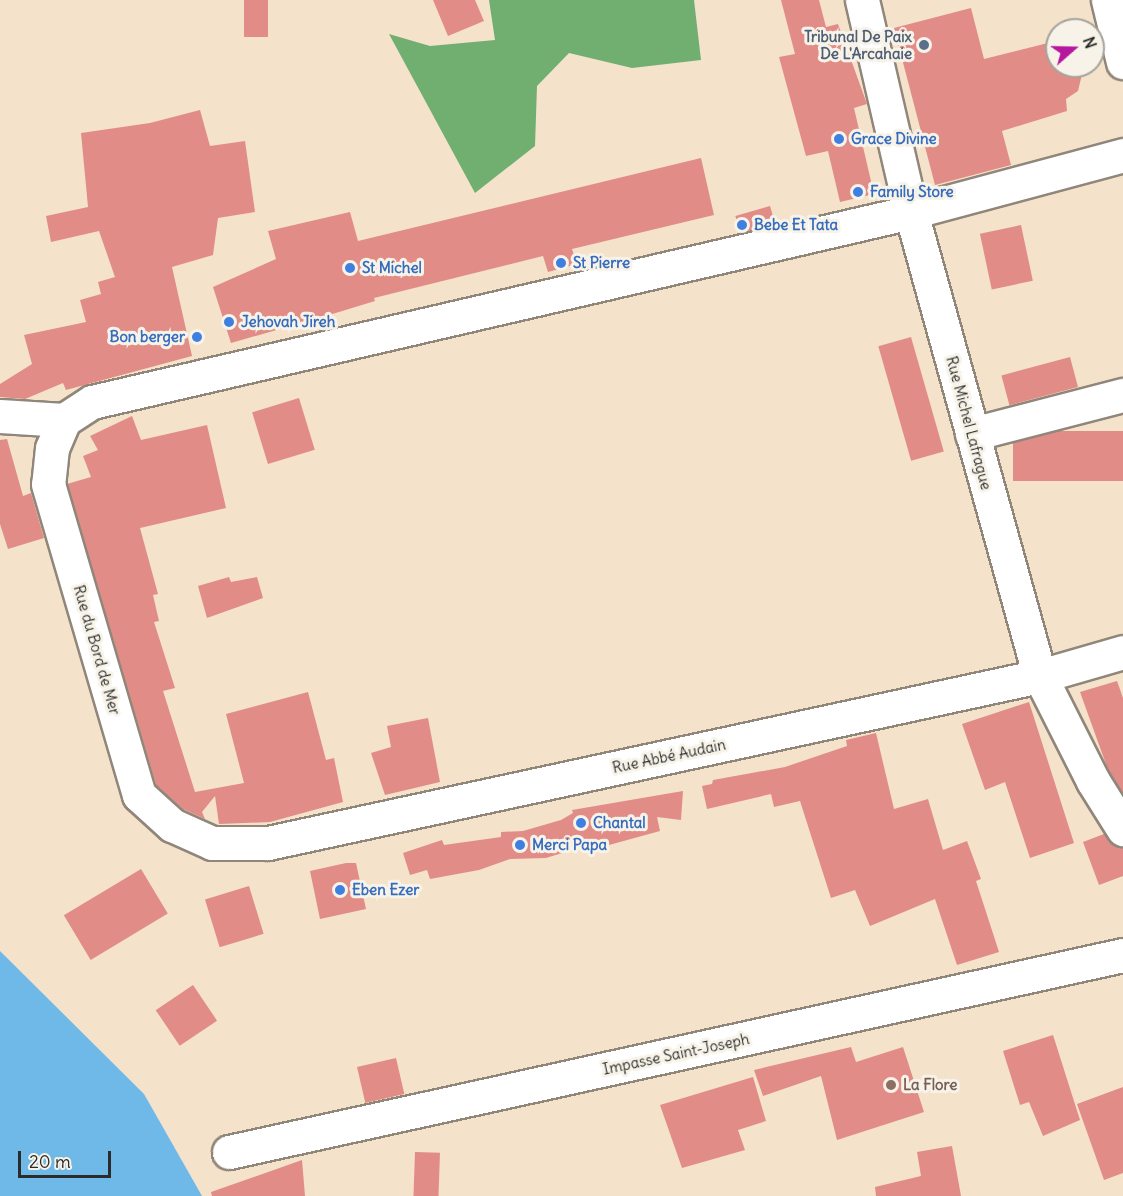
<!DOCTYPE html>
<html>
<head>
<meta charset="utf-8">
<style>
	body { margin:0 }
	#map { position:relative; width:1123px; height:1196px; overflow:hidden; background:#f4e2ca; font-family:Delius,sans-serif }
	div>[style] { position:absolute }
	.forest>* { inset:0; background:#71af70 }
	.water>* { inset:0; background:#6fb9e8 }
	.building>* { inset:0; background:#e28c87; transform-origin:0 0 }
	.roads { filter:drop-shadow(2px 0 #90867a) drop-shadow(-2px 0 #90867a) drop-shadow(0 2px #90867a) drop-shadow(0 -2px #90867a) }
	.street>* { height:33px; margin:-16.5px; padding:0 16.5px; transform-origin:16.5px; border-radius:16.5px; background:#fff }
	.dots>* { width:16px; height:16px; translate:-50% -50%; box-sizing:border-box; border:3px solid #f7f3e8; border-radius:50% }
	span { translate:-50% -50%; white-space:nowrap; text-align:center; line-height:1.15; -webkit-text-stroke:6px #f7f3e8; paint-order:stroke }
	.service-label { font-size:15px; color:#4e5e75; font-weight:700 }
	.right { translate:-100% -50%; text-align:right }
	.shop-label { font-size:15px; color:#366cbe; font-weight:700 }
	.left { translate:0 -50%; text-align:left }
	.street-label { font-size:15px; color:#2b2b2b }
	.education-label { font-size:15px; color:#785e54; font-weight:700 }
	.north { position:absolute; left:1045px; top:18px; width:60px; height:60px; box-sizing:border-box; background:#f7f3e8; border:2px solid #a5a39c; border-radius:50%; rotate:70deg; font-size:16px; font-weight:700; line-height:24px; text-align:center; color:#2b2b2b }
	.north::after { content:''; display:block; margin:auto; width:21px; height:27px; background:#b5179e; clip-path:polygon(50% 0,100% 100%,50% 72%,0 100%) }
	.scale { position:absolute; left:18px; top:1151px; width:93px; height:27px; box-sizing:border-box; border:3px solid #2b2b2b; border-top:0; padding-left:8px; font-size:18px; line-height:21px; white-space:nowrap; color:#2b2b2b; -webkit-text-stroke:4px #f7f3e8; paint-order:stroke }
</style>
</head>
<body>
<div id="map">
	<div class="forest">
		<i style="clip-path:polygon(489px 0,694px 0,701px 60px,632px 68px,569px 53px,537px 86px,535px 146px,475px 193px,389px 34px,430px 46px,495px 40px)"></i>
	</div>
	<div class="water">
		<i style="clip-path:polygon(0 951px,144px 1094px,202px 1196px,0 1196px)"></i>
	</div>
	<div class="building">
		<i style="left:244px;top:0;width:24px;height:37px"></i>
		<i style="clip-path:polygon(433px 0,475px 0,484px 21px,448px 36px)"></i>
		<i style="clip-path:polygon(781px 0,819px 0,826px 27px,838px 24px,867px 104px,854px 108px,874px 194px,840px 202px,828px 151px,806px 156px,779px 57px,795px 54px)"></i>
		<i style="clip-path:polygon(971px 8px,984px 59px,1052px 42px,1057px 66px,1084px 66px,1078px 91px,1066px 99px,1067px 111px,1002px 131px,1011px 165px,935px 185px,894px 28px)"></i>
		<i style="clip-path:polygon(200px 110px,210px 146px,245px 141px,255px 212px,218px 218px,213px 255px,172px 267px,192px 356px,66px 390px,63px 383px,25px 399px,0 397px,0 384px,32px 364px,24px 335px,86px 322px,80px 300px,101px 294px,98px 282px,115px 277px,99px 231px,51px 242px,46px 216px,88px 207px,81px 133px,150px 123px)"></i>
		<i style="clip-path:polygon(701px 158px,714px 215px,572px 249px,577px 264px,548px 272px,543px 256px,374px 298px,375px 301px,339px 312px,231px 343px,213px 287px,276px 259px,268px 231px,350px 212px,358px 241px)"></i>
		<i style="left:770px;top:206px;width:19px;height:36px;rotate:74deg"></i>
		<i style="left:1021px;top:225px;width:57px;height:42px;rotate:78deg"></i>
		<i style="left:911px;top:337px;width:119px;height:34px;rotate:74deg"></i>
		<i style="left:1070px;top:357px;width:31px;height:71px;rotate:75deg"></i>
		<i style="left:299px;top:398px;width:54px;height:49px;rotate:73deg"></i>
		<i style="clip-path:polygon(132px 416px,141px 440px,207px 425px,226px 508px,140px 528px,158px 594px,153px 595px,159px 621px,154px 622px,175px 688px,163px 691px,195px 792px,244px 783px,226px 714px,308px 692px,326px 760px,334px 758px,343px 802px,270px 822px,219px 824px,215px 796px,202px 812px,205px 819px,183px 809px,156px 785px,67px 484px,91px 477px,83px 456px,98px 450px,90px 436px)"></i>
		<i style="left:1123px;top:431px;width:50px;height:110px;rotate:90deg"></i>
		<i style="clip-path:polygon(7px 439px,23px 496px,31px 493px,44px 538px,8px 549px,0 524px,0 440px)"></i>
		<i style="clip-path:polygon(229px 577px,231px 582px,257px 577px,263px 598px,207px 618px,198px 586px)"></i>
		<i style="clip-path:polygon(1117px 681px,1123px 698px,1123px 794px,1107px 767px,1080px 692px)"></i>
		<i style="clip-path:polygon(1029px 702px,1074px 843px,1030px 858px,1005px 782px,985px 790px,962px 724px)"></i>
		<i style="clip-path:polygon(428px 718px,440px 782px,385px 795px,371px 753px,391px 747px,387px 726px)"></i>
		<i style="clip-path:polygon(876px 733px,894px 809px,928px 799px,943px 850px,967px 841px,981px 879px,976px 881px,999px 952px,957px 965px,935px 899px,870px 926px,855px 890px,831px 898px,800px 801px,774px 807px,771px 794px,707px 809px,702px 786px,712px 784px,713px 780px,785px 767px,847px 746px,846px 740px)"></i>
		<i style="clip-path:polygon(683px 791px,681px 820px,657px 817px,660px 831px,609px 845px,607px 839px,546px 858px,510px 859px,479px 870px,430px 879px,427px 870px,410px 875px,403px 853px,442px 840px,444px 845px,501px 837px,501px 832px,523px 831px,561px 820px,573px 813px,572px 810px)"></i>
		<i style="clip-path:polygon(1104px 834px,1114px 845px,1123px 848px,1123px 876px,1099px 885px,1083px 842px)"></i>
		<i style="clip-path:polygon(346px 863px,356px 863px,366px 909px,320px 919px,310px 871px)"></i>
		<i style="left:141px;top:869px;width:52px;height:90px;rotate:59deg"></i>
		<i style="left:249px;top:886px;width:50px;height:46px;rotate:73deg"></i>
		<i style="left:193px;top:985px;width:43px;height:45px;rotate:56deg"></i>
		<i style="clip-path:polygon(1053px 1035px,1080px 1120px,1043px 1136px,1029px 1102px,1020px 1105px,1003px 1051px)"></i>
		<i style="clip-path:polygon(851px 1047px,856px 1062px,903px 1047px,924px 1112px,837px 1140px,821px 1076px,763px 1096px,754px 1070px)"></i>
		<i style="left:396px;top:1058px;width:37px;height:40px;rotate:77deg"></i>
		<i style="clip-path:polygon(753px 1077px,766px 1121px,738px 1130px,745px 1150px,682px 1168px,660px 1105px)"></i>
		<i style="clip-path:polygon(1123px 1087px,1123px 1173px,1104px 1180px,1077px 1104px)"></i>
		<i style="clip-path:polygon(952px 1146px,961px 1196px,876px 1196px,875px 1187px,921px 1176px,917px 1152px)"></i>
		<i style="left:415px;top:1152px;width:25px;height:44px;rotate:2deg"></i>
		<i style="clip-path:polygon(302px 1160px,305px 1196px,212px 1196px,211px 1192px)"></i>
	</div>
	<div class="roads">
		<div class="street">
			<i style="left:862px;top:0;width:218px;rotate:77deg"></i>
			<i style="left:911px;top:212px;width:482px;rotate:74.5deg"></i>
			<i style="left:1040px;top:676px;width:118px;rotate:63.2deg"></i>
			<i style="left:1093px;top:781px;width:57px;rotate:58deg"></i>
			<i style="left:1108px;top:0;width:64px;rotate:76.4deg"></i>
			<i style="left:0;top:416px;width:64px;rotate:3.6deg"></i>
			<i style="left:64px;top:420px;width:33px;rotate:-33deg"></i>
			<i style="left:92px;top:402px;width:841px;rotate:-13.06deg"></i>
			<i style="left:911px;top:212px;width:220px;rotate:-15deg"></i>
			<i style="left:64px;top:420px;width:30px;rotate:113deg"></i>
			<i style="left:52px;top:448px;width:36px;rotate:96deg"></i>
			<i style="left:48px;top:484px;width:324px;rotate:73.7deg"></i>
			<i style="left:139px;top:795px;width:45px;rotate:42.3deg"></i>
			<i style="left:172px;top:825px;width:44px;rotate:24.2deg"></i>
			<i style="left:212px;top:843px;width:56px"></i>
			<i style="left:268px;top:843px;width:790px;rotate:-12.21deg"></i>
			<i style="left:1040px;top:676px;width:86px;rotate:-16.1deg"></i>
			<i style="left:972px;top:434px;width:156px;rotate:-14.5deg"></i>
			<i style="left:229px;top:1152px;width:915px;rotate:-12.43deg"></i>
		</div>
	</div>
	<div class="dots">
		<i style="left:924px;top:45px;background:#5c6f8a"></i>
		<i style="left:839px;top:139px;background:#3f7fe0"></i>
		<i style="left:858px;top:192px;background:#3f7fe0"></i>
		<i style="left:742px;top:225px;background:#3f7fe0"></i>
		<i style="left:561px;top:263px;background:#3f7fe0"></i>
		<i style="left:350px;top:268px;background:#3f7fe0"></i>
		<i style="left:229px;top:322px;background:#3f7fe0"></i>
		<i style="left:197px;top:337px;background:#3f7fe0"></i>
		<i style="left:581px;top:823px;background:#3f7fe0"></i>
		<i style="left:520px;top:845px;background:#3f7fe0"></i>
		<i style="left:340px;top:890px;background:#3f7fe0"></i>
		<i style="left:891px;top:1085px;background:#8d6e63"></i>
	</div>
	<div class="service-label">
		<span class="right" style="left:912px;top:45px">Tribunal De Paix<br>De L'Arcahaie</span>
	</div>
	<div class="shop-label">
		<span class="left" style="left:851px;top:139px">Grace Divine</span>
		<span class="left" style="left:870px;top:192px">Family Store</span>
		<span class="left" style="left:754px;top:225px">Bebe Et Tata</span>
		<span class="left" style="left:573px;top:263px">St Pierre</span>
		<span class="left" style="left:362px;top:268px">St Michel</span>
		<span class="left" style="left:241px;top:322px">Jehovah Jireh</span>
		<span class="right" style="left:185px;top:337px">Bon berger</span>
		<span class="left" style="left:593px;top:823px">Chantal</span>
		<span class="left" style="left:532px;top:845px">Merci Papa</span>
		<span class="left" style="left:352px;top:890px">Eben Ezer</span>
	</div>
	<div class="street-label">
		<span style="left:969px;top:423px;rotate:75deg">Rue Michel Lafrague</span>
		<span style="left:97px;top:650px;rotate:74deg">Rue du Bord de Mer</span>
		<span style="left:669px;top:756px;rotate:-12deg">Rue Abbé Audain</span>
		<span style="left:676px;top:1054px;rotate:-12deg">Impasse Saint-Joseph</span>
	</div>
	<div class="education-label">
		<span class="left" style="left:903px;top:1085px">La Flore</span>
	</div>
	<div class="north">N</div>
	<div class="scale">20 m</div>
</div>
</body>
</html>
